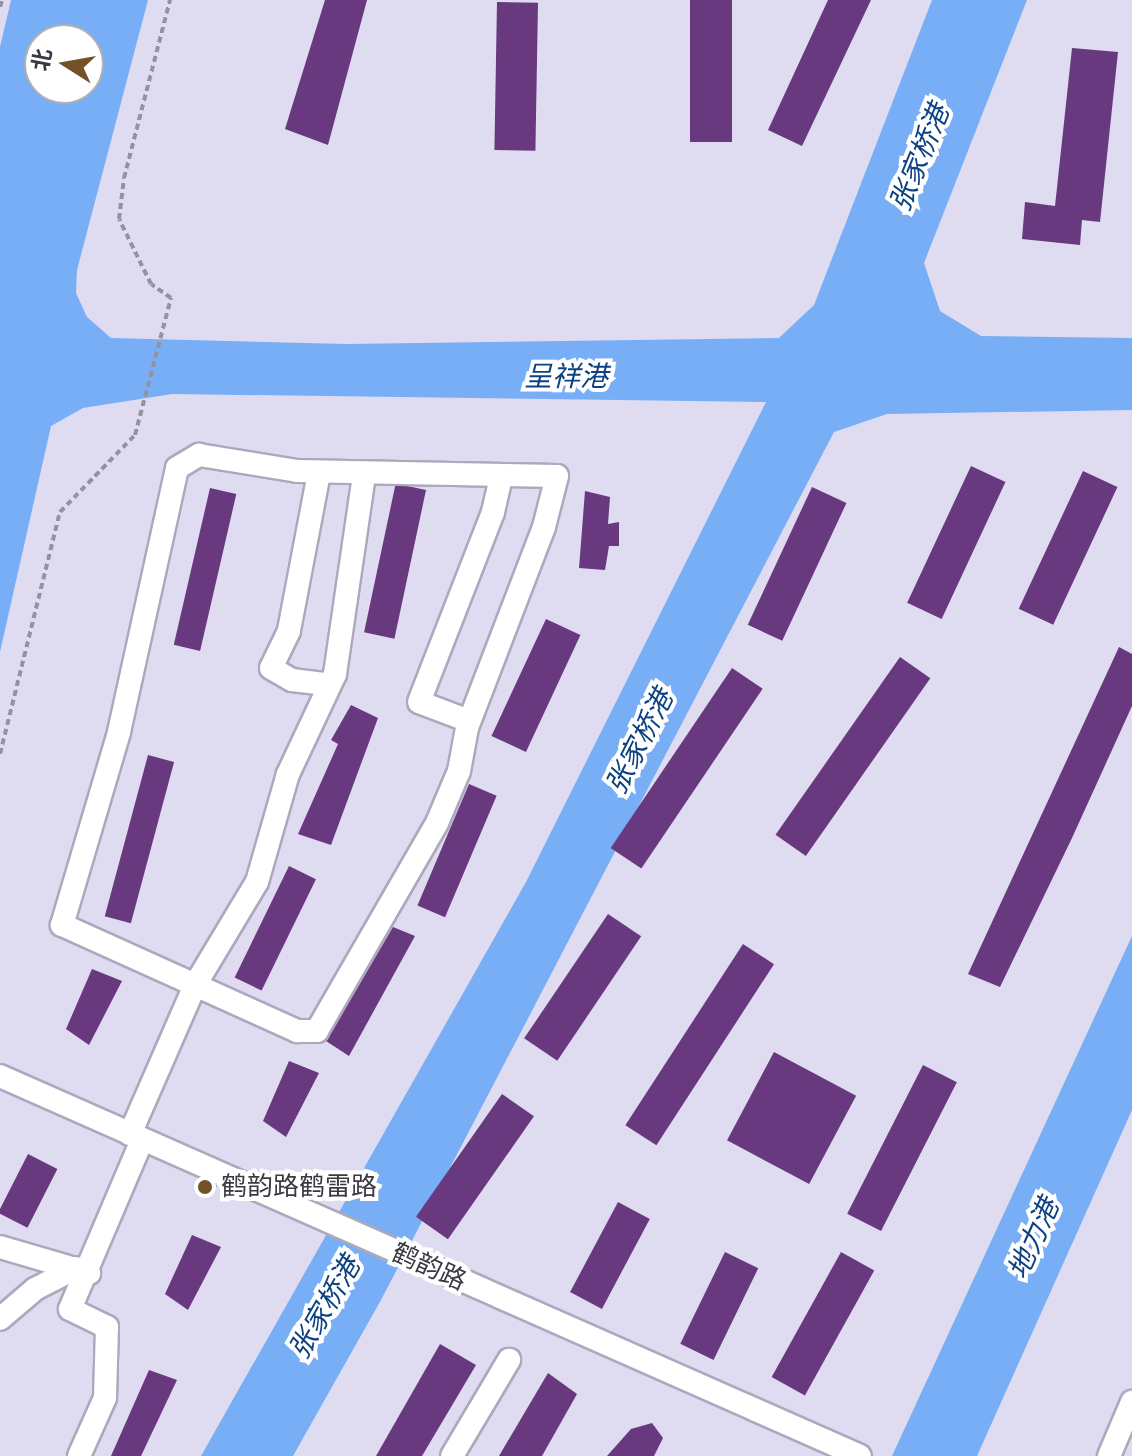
<!DOCTYPE html>
<html>
<head>
<meta charset="utf-8">
<style>
	body { margin:0 }
	#map { position:relative; width:1132px; height:1456px; overflow:hidden; background:#dfdbf0; font-family:Bitter,"Noto Sans SC",serif }
	div>[style] { position:absolute }
	.water>* { inset:0; background:#78aef6 }
	.building>* { inset:0; background:#68397e; transform-origin:0 0 }
	.path>* { height:4px; margin-top:-2px; transform-origin:0; background:repeating-linear-gradient(90deg,#9491a0 0 6px,transparent 0 10px) }
	.roads { filter:drop-shadow(2px 0 #ada8bd) drop-shadow(-2px 0 #ada8bd) drop-shadow(0 2px #ada8bd) drop-shadow(0 -2px #ada8bd) }
	.minor>* { height:22px; margin:-11px; padding:0 11px; transform-origin:11px; border-radius:11px; background:#fff }
	.dots>* { width:22px; height:22px; translate:-50% -50%; box-sizing:border-box; border:4px solid #fff; border-radius:50% }
	span { translate:-50% -50%; white-space:nowrap; text-align:center; line-height:1.15; -webkit-text-stroke:8px #fff; paint-order:stroke }
	.poi-label { font-size:26px; color:#3b3941 }
	.left { translate:0 -50%; text-align:left }
	.street-label { font-size:26px; color:#3b3941 }
	.water-label { font-size:28px; color:#0d4282; font-style:italic }
	.north { position:absolute; left:24px; top:24px; width:80px; height:80px; box-sizing:border-box; background:#fff; border:2px solid #b1b0b3; border-radius:50%; rotate:281deg; font-size:22px; font-weight:700; line-height:32px; text-align:center; color:#3b3941 }
	.north::after { content:''; display:block; margin:auto; width:28px; height:36px; background:#735129; clip-path:polygon(50% 0,100% 100%,50% 72%,0 100%) }
</style>
</head>
<body>
<div id="map">
	<div class="water">
		<i style="clip-path:polygon(evenodd,11px 0,148px 0,77px 270px,76px 293px,87px 317px,111px 338px,346px 344px,779px 338px,814px 305px,932px 0,1027px 0,924px 263px,940px 311px,981px 336px,1132px 338px,1132px 410px,887px 414px,834px 432px,381px 1300px,293px 1456px,201px 1456px,526px 882px,766px 402px,172px 394px,83px 408px,51px 426px,0 652px,0 47px,11px 0,40px 40px,88px 40px,88px 88px,40px 88px,40px 40px)"></i>
		<i style="clip-path:polygon(1132px 936px,1132px 1110px,977px 1456px,892px 1456px)"></i>
	</div>
	<div class="building">
		<i style="clip-path:polygon(325px 0,367px 0,328px 145px,285px 129px)"></i>
		<i style="left:690px;top:0;width:42px;height:142px"></i>
		<i style="clip-path:polygon(828px 0,871px 0,802px 146px,768px 130px)"></i>
		<i style="left:497px;top:2px;width:41px;height:148px;rotate:1deg"></i>
		<i style="clip-path:polygon(1072px 48px,1118px 52px,1100px 222px,1082px 220px,1080px 245px,1022px 239px,1025px 202px,1055px 206px)"></i>
		<i style="left:971px;top:466px;width:38px;height:151px;rotate:25deg"></i>
		<i style="left:1083px;top:471px;width:38px;height:152px;rotate:25deg"></i>
		<i style="left:812px;top:487px;width:38px;height:152px;rotate:25deg"></i>
		<i style="left:210px;top:488px;width:27px;height:161px;rotate:13deg"></i>
		<i style="left:426px;top:490px;width:152px;height:31px;rotate:102deg"></i>
		<i style="clip-path:polygon(585px 491px,610px 497px,608px 524px,619px 522px,619px 546px,609px 546px,605px 570px,579px 568px)"></i>
		<i style="left:546px;top:619px;width:38px;height:129px;rotate:25deg"></i>
		<i style="clip-path:polygon(1119px 647px,1132px 654px,1132px 706px,1072px 838px,1000px 987px,968px 974px)"></i>
		<i style="left:900px;top:657px;width:37px;height:217px;rotate:35deg"></i>
		<i style="left:732px;top:668px;width:37px;height:217px;rotate:34deg"></i>
		<i style="clip-path:polygon(351px 705px,378px 718px,331px 845px,298px 834px,338px 744px,331px 740px)"></i>
		<i style="left:148px;top:755px;width:27px;height:167px;rotate:15deg"></i>
		<i style="left:469px;top:784px;width:30px;height:132px;rotate:23deg"></i>
		<i style="left:289px;top:866px;width:30px;height:124px;rotate:26deg"></i>
		<i style="left:608px;top:914px;width:40px;height:150px;rotate:34deg"></i>
		<i style="clip-path:polygon(393px 927px,415px 936px,349px 1056px,326px 1041px)"></i>
		<i style="left:743px;top:944px;width:37px;height:216px;rotate:33deg"></i>
		<i style="clip-path:polygon(92px 969px,122px 981px,89px 1045px,66px 1029px)"></i>
		<i style="left:774px;top:1052px;width:93px;height:100px;rotate:28deg"></i>
		<i style="clip-path:polygon(289px 1061px,319px 1073px,286px 1137px,263px 1121px)"></i>
		<i style="left:923px;top:1065px;width:38px;height:167px;rotate:27deg"></i>
		<i style="left:502px;top:1094px;width:39px;height:150px;rotate:35deg"></i>
		<i style="left:28px;top:1154px;width:33px;height:66px;rotate:27deg"></i>
		<i style="left:618px;top:1202px;width:36px;height:102px;rotate:28deg"></i>
		<i style="clip-path:polygon(192px 1235px,221px 1247px,188px 1310px,165px 1294px)"></i>
		<i style="left:725px;top:1252px;width:37px;height:102px;rotate:26deg"></i>
		<i style="left:841px;top:1252px;width:38px;height:143px;rotate:29deg"></i>
		<i style="clip-path:polygon(440px 1344px,476px 1365px,422px 1456px,376px 1456px)"></i>
		<i style="clip-path:polygon(149px 1370px,177px 1380px,141px 1456px,111px 1456px)"></i>
		<i style="clip-path:polygon(548px 1373px,577px 1394px,542px 1456px,499px 1456px)"></i>
		<i style="clip-path:polygon(652px 1423px,663px 1438px,654px 1456px,607px 1456px,631px 1429px)"></i>
	</div>
	<div class="path">
		<i style="left:0;top:7px;width:7px;rotate:-74deg"></i>
		<i style="left:0;top:754px;width:249px;rotate:-76.1deg"></i>
		<i style="left:60px;top:512px;width:107px;rotate:-45.8deg"></i>
		<i style="left:135px;top:435px;width:142px;rotate:-75.3deg"></i>
		<i style="left:171px;top:298px;width:24px;rotate:-145deg"></i>
		<i style="left:151px;top:284px;width:72px;rotate:-116.2deg"></i>
		<i style="left:119px;top:219px;width:41px;rotate:-83deg"></i>
		<i style="left:124px;top:178px;width:184px;rotate:-75.5deg"></i>
	</div>
	<div class="roads">
		<div class="minor">
			<i style="left:199px;top:455px;width:100px;rotate:9.2deg"></i>
			<i style="left:298px;top:471px;width:259px;rotate:1.1deg"></i>
			<i style="left:557px;top:476px;width:53px;rotate:104.3deg"></i>
			<i style="left:544px;top:527px;width:215px;rotate:111deg"></i>
			<i style="left:467px;top:728px;width:44px;rotate:100.5deg"></i>
			<i style="left:459px;top:771px;width:56px;rotate:112.9deg"></i>
			<i style="left:437px;top:823px;width:240px;rotate:120deg"></i>
			<i style="left:317px;top:1031px;width:20px;rotate:180deg"></i>
			<i style="left:297px;top:1031px;width:258px;rotate:-155.7deg"></i>
			<i style="left:62px;top:925px;width:201px;rotate:-73.5deg"></i>
			<i style="left:119px;top:732px;width:270px;rotate:-77.6deg"></i>
			<i style="left:177px;top:468px;width:26px;rotate:-31deg"></i>
			<i style="left:319px;top:473px;width:161px;rotate:100.8deg"></i>
			<i style="left:289px;top:631px;width:41px;rotate:115.9deg"></i>
			<i style="left:271px;top:668px;width:24px;rotate:30deg"></i>
			<i style="left:292px;top:680px;width:38px;rotate:7deg"></i>
			<i style="left:469px;top:721px;width:53px;rotate:-159.2deg"></i>
			<i style="left:419px;top:702px;width:204px;rotate:-68.7deg"></i>
			<i style="left:493px;top:512px;width:37px;rotate:-77deg"></i>
			<i style="left:0;top:1076px;width:940px;rotate:23.84deg"></i>
			<i style="left:130px;top:1134px;width:163px;rotate:-66.4deg"></i>
			<i style="left:195px;top:985px;width:120px;rotate:-59deg"></i>
			<i style="left:257px;top:882px;width:112px;rotate:-74deg"></i>
			<i style="left:288px;top:774px;width:110px;rotate:-64.8deg"></i>
			<i style="left:335px;top:674px;width:201px;rotate:-81.7deg"></i>
			<i style="left:0;top:1247px;width:93px;rotate:16.3deg"></i>
			<i style="left:0;top:1319px;width:46px;rotate:-40.6deg"></i>
			<i style="left:35px;top:1289px;width:46px;rotate:-27.1deg"></i>
			<i style="left:79px;top:1456px;width:64px;rotate:-65.9deg"></i>
			<i style="left:105px;top:1398px;width:71px;rotate:-88.4deg"></i>
			<i style="left:107px;top:1327px;width:41px;rotate:-154.1deg"></i>
			<i style="left:70px;top:1309px;width:184px;rotate:-66.9deg"></i>
			<i style="left:452px;top:1456px;width:112px;rotate:-59.3deg"></i>
			<i style="left:1109px;top:1456px;width:59px;rotate:-66.9deg"></i>
		</div>
	</div>
	<div class="dots">
		<i style="left:205px;top:1187px;background:#735129"></i>
	</div>
	<div class="poi-label">
		<span class="left" style="left:221px;top:1187px">鹤韵路鹤雷路</span>
	</div>
	<div class="street-label">
		<span style="left:429px;top:1267px;rotate:24deg">鹤韵路</span>
	</div>
	<div class="water-label">
		<span style="left:920px;top:158px;rotate:-68deg">张家桥港</span>
		<span style="left:566px;top:377px">呈祥港</span>
		<span style="left:640px;top:742px;rotate:-63deg">张家桥港</span>
		<span style="left:1034px;top:1239px;rotate:-66deg">地力港</span>
		<span style="left:325px;top:1308px;rotate:-60deg">张家桥港</span>
	</div>
	<div class="north">北</div>
</div>
</body>
</html>
